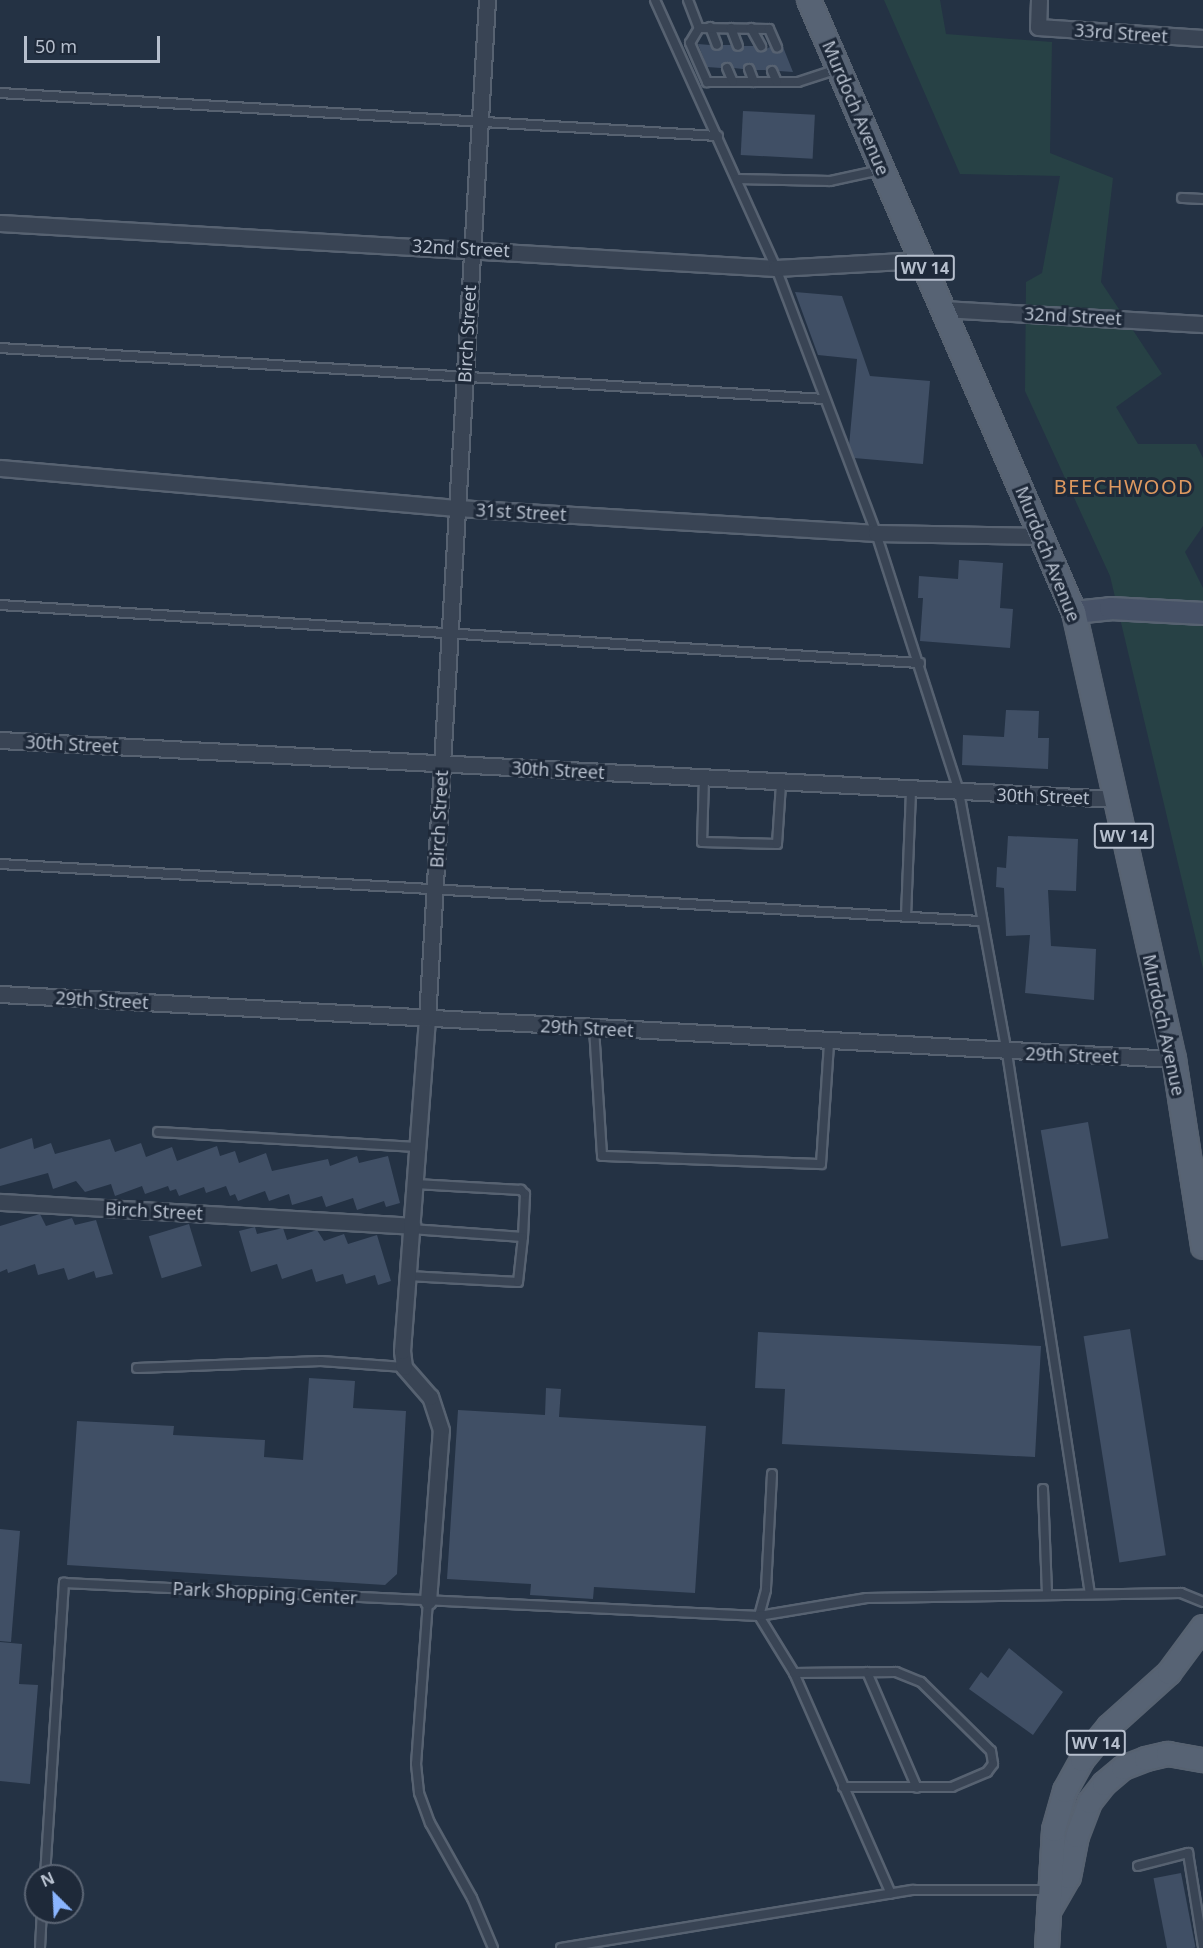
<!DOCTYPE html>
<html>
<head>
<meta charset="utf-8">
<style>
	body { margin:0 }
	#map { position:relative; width:1203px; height:1948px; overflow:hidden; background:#243244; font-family:"Noto Sans",sans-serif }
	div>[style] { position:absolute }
	.green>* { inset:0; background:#274145 }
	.building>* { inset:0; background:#404f65; transform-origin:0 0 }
	.roads { filter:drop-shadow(2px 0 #576271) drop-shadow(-2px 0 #576271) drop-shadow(0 2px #576271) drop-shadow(0 -2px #576271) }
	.lane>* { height:8px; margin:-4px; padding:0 4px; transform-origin:4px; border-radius:4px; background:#394454 }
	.street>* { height:15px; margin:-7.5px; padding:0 7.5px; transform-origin:7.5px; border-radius:7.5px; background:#394454 }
	.secondary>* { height:21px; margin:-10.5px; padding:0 10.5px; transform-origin:10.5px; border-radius:10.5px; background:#475267 }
	.primary>* { height:22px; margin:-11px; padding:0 11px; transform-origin:11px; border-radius:11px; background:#576374 }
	span { translate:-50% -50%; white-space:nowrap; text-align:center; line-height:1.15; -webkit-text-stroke:6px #1e2939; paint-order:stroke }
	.shield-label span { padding:2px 4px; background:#1e2939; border:2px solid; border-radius:4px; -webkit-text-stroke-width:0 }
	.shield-label { font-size:16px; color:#b6bfcd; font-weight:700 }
	.street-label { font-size:18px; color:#b6bfcd }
	.neighbourhood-label { font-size:20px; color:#de9960; letter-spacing:1.5px }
	.north { position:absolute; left:24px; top:1864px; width:60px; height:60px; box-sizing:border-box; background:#1e2939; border:2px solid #5b6574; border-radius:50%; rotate:336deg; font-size:16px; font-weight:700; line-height:24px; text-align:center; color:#b6bfcd }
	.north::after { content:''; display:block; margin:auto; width:21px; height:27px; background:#8ab5ff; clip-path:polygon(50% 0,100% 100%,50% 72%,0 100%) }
	.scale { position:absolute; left:24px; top:36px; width:136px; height:27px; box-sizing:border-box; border:3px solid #b6bfcd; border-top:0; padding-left:8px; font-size:18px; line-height:21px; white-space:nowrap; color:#b6bfcd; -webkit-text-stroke:4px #1e2939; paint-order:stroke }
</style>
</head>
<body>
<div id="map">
	<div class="green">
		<i style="clip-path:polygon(884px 0,940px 0,946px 34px,1052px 42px,1050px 153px,1113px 178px,1101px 282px,1162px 374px,1116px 407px,1138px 444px,1196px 444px,1203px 458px,1203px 526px,1185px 552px,1203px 588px,1203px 969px,1110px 576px,1025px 391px,1026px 282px,1042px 273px,1060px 176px,960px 174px)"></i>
	</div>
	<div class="building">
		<i style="clip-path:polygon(698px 44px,710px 45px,717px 51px,723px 45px,731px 45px,738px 52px,744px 46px,754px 46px,760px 52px,770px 47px,777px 53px,783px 47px,793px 72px,779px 71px,772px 65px,766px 70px,756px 70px,749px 63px,743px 69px,734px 68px,727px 62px,721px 68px,707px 67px)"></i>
		<i style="left:743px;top:111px;width:72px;height:44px;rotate:3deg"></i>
		<i style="clip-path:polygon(795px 292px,842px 296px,870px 376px,930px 381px,923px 464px,854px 458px,849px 446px,857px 359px,818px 355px)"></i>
		<i style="clip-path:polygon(959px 560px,1003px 563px,1000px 608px,1013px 609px,1010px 648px,920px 641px,923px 598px,918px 598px,919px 576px,958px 579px)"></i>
		<i style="clip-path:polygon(1006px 710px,1039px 711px,1038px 738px,1049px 738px,1048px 769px,962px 765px,963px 735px,1004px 737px)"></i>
		<i style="clip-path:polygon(1008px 836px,1078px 839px,1076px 891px,1048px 890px,1051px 946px,1096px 949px,1094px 1000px,1025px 993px,1030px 935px,1006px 936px,1004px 888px,996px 887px,997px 867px,1006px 868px)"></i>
		<i style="left:1088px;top:1122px;width:118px;height:48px;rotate:80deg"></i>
		<i style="clip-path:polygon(32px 1138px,34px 1149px,51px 1143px,55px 1154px,110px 1139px,115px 1152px,141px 1143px,146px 1157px,172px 1147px,177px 1161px,217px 1146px,220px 1156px,235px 1151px,239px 1163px,266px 1153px,272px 1171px,328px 1159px,330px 1166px,357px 1156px,359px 1163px,388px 1156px,400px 1203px,386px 1207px,384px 1201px,357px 1210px,353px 1198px,326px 1207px,322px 1196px,292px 1205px,289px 1194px,269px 1201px,265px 1191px,238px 1201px,235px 1194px,230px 1196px,226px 1186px,206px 1193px,204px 1187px,179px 1196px,176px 1189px,170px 1191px,168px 1186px,145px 1194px,142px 1186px,115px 1196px,111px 1184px,85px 1192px,76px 1181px,53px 1189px,48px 1173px,0 1186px,0 1149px)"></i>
		<i style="clip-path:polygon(40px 1214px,46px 1226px,72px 1218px,75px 1225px,96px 1220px,113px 1274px,96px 1278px,94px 1271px,68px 1280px,64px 1268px,38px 1275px,35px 1264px,8px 1273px,7px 1269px,0 1272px,0 1226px)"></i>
		<i style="left:189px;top:1224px;width:44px;height:42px;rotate:73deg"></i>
		<i style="clip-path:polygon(255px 1227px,257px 1234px,283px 1228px,287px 1240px,317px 1230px,324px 1241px,344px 1234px,348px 1244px,377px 1235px,391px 1281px,378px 1285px,375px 1275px,346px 1284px,343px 1274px,316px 1282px,312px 1269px,282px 1279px,277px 1264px,251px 1272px,239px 1231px)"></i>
		<i style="left:1130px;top:1329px;width:229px;height:47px;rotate:81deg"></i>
		<i style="clip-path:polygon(758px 1332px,1041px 1346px,1035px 1457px,782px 1444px,785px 1389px,755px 1388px)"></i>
		<i style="clip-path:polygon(309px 1378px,355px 1381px,353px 1408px,406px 1411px,397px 1574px,385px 1585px,67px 1565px,77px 1421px,174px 1426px,173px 1435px,265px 1440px,264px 1457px,303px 1460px)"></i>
		<i style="clip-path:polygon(546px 1388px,561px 1389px,559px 1417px,706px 1426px,695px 1593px,594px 1587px,593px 1599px,530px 1595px,531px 1584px,447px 1579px,458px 1410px,545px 1415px)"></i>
		<i style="clip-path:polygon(0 1529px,20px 1531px,11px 1642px,0 1641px)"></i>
		<i style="clip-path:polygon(0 1642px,22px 1644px,19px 1684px,38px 1685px,30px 1784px,0 1781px)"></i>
		<i style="clip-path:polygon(1009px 1648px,1063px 1692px,1033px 1735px,969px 1689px,981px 1672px,988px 1678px)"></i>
		<i style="left:1181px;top:1873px;width:76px;height:28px;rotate:79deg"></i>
	</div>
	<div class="roads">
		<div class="lane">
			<i style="left:655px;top:0;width:294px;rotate:65.7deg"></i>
			<i style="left:776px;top:268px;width:283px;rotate:69.3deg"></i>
			<i style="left:876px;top:533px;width:272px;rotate:72.2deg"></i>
			<i style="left:959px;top:792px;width:265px;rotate:79.6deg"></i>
			<i style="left:1007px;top:1053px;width:547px;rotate:81.28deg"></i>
			<i style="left:688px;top:0;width:30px;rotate:69deg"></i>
			<i style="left:699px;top:28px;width:17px;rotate:121deg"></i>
			<i style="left:690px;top:43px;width:43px;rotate:66.4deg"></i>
			<i style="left:707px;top:82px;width:91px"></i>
			<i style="left:798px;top:82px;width:40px;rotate:-18deg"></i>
			<i style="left:710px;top:27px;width:19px;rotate:69deg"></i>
			<i style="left:699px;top:28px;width:70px;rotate:0.8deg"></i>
			<i style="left:769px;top:29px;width:20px;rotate:66deg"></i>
			<i style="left:731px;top:28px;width:19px;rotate:69deg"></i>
			<i style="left:751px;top:28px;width:21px;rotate:61deg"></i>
			<i style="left:727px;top:68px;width:15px;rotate:67deg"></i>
			<i style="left:749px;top:69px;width:14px;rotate:69deg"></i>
			<i style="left:772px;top:71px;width:12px;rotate:66deg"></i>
			<i style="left:0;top:93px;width:719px;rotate:3.43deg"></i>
			<i style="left:737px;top:179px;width:93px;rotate:1.2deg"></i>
			<i style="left:830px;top:181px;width:52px;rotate:-12.2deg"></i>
			<i style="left:1182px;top:198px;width:21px;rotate:3deg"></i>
			<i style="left:0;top:348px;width:826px;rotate:3.54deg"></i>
			<i style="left:0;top:605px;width:922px;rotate:3.61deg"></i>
			<i style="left:704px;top:779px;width:63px;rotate:91.8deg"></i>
			<i style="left:702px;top:842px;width:75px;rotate:1.5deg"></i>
			<i style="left:777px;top:844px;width:61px;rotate:-86.2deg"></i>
			<i style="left:0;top:864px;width:983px;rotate:3.33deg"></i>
			<i style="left:906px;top:916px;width:126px;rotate:-87.7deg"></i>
			<i style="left:594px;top:1028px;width:128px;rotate:86.4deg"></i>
			<i style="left:602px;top:1156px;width:219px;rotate:2.1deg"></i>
			<i style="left:821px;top:1164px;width:121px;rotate:-86.2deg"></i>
			<i style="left:158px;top:1132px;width:259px;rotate:3.3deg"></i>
			<i style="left:411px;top:1229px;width:112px;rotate:4.1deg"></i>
			<i style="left:523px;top:1237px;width:43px;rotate:-87.3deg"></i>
			<i style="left:525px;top:1194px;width:6px;rotate:-135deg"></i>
			<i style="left:521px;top:1190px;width:106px;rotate:-176.8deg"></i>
			<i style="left:408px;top:1276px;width:110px;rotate:3.1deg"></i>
			<i style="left:518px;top:1282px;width:45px;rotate:-83.7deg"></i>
			<i style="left:137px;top:1368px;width:184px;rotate:-2.2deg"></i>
			<i style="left:321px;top:1361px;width:83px;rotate:4.1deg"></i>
			<i style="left:772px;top:1474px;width:116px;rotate:93deg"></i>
			<i style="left:766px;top:1590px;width:27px;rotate:105deg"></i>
			<i style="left:759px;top:1616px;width:67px;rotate:58.4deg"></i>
			<i style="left:794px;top:1673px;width:241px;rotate:66.3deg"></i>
			<i style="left:1043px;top:1489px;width:106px;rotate:87.8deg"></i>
			<i style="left:428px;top:1601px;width:163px;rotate:94.2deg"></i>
			<i style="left:416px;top:1764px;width:29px;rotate:84deg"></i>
			<i style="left:419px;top:1793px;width:32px;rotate:70deg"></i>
			<i style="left:430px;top:1823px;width:86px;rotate:60.8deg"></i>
			<i style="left:472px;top:1898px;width:54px;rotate:67.2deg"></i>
			<i style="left:867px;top:1672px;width:126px;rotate:66.7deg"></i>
			<i style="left:794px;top:1673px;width:102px;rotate:-0.6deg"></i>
			<i style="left:896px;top:1672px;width:27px;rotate:22deg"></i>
			<i style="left:921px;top:1682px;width:98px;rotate:44.6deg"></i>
			<i style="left:991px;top:1751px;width:13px;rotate:81deg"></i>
			<i style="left:993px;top:1764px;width:10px;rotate:127deg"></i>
			<i style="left:987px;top:1772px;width:38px;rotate:157deg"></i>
			<i style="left:952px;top:1787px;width:109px;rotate:180deg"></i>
			<i style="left:1138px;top:1866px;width:52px;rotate:-14.6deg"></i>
			<i style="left:1188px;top:1853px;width:95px;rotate:80.9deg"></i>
			<i style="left:45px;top:1876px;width:294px;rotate:-86.3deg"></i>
			<i style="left:64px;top:1583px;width:696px;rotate:2.72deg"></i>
			<i style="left:759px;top:1616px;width:109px;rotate:-9.5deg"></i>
			<i style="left:867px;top:1598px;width:314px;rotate:-0.9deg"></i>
			<i style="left:1181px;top:1593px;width:24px;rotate:22deg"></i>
			<i style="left:40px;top:1948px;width:36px;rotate:-87deg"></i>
			<i style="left:561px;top:1948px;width:357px;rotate:-9.4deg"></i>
			<i style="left:913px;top:1890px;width:135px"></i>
		</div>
		<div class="street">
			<i style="left:1039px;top:0;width:27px;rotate:92deg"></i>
			<i style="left:1038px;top:27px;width:165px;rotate:3.8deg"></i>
			<i style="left:0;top:223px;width:777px;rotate:3.32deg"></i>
			<i style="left:776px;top:268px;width:145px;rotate:-3.2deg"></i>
			<i style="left:942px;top:309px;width:261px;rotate:3.3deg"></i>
			<i style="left:0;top:468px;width:459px;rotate:5deg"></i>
			<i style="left:457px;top:508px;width:420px;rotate:3.4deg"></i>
			<i style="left:876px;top:533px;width:167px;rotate:1deg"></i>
			<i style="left:0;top:740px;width:1117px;rotate:3.03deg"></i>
			<i style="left:0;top:994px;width:1176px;rotate:3.17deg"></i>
			<i style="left:0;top:1202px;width:413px;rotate:3.3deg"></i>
			<i style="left:428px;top:1601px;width:171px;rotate:-85.7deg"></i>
			<i style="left:441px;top:1430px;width:35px;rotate:-108deg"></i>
			<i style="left:430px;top:1397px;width:40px;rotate:-131deg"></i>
			<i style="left:404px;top:1367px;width:16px;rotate:-97deg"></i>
			<i style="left:402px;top:1351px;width:333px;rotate:-85.7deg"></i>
			<i style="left:427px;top:1019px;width:1021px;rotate:-86.63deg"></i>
		</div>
		<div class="secondary">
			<i style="left:1074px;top:612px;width:36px;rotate:-6deg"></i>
			<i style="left:1110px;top:608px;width:93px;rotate:3.1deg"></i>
		</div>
		<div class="primary">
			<i style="left:809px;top:0;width:667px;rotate:66.59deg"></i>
			<i style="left:1074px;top:612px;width:458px;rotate:77.4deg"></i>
			<i style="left:1174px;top:1059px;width:190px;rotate:81.2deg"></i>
			<i style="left:1049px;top:1911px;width:39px;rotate:-60deg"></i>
			<i style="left:1069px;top:1877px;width:42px;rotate:-79deg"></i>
			<i style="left:1077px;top:1836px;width:36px;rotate:-69deg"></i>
			<i style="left:1090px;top:1802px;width:23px;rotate:-52deg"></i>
			<i style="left:1104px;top:1784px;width:25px;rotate:-40deg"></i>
			<i style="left:1123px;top:1768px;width:25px;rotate:-21deg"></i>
			<i style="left:1146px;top:1759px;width:23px;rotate:-13deg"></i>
			<i style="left:1168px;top:1754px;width:36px;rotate:10deg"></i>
			<i style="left:1047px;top:1948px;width:118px;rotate:-86.6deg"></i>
			<i style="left:1054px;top:1830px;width:41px;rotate:-74.2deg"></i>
			<i style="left:1065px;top:1791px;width:35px;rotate:-61deg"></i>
			<i style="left:1082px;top:1760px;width:43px;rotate:-50.7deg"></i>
			<i style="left:1109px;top:1727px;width:81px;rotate:-42deg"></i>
			<i style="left:1169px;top:1673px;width:57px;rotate:-53.5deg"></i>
		</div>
	</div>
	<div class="shield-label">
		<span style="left:925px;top:268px">WV 14</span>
		<span style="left:1124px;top:836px">WV 14</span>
		<span style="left:1096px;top:1743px">WV 14</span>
	</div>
	<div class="street-label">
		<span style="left:1121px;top:33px;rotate:4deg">33rd Street</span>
		<span style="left:856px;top:108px;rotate:67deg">Murdoch Avenue</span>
		<span style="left:461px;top:248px;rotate:3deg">32nd Street</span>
		<span style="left:1073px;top:316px;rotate:3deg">32nd Street</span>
		<span style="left:467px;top:334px;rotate:-87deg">Birch Street</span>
		<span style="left:521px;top:512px;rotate:3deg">31st Street</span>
		<span style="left:1048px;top:554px;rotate:68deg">Murdoch Avenue</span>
		<span style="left:72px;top:744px;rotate:3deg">30th Street</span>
		<span style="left:558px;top:770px;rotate:3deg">30th Street</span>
		<span style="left:1043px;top:796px;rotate:2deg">30th Street</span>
		<span style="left:439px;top:819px;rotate:-87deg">Birch Street</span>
		<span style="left:102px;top:1000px;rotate:3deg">29th Street</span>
		<span style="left:1164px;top:1025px;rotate:78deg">Murdoch Avenue</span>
		<span style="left:587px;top:1028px;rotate:3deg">29th Street</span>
		<span style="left:1072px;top:1055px;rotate:2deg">29th Street</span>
		<span style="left:154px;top:1211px;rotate:3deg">Birch Street</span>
		<span style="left:265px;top:1593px;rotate:3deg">Park Shopping Center</span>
	</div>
	<div class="neighbourhood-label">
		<span style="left:1124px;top:486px">BEECHWOOD</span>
	</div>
	<div class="north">N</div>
	<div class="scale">50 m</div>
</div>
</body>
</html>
